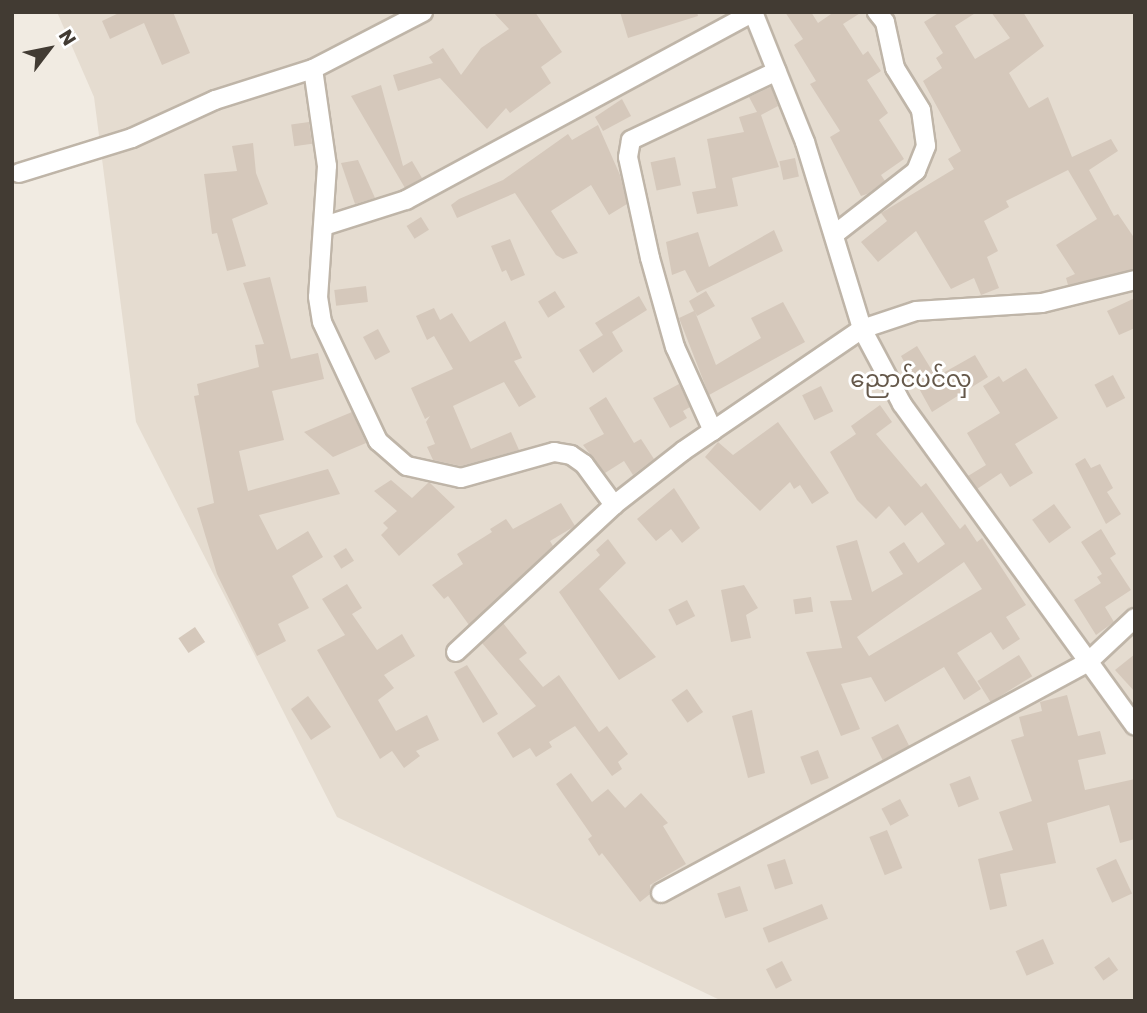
<!DOCTYPE html>
<html>
<head>
<meta charset="utf-8">
<style>
	body { margin:0 }
	#map { position:relative; width:1147px; height:1013px; overflow:hidden; background:#f1ebe2; font-family:Poppins,"Noto Sans Myanmar",sans-serif }
	div>[style] { position:absolute }
	.residential>* { inset:0; background:#e5dcd0 }
	.building>* { inset:0; background:#d5c8bb; transform-origin:0 0 }
	.roads { filter:drop-shadow(2px 0 #bfb5a8) drop-shadow(-2px 0 #bfb5a8) drop-shadow(0 2px #bfb5a8) drop-shadow(0 -2px #bfb5a8) }
	.minor>* { height:18px; margin:-9px; padding:0 9px; transform-origin:9px; border-radius:9px; background:#fff }
	span { translate:-50% -50%; white-space:nowrap; text-align:center; line-height:1.15; -webkit-text-stroke:6px #fff; paint-order:stroke }
	.quarter-label { font-size:23px; color:#65584a }
	.frame { position:absolute; inset:0; border:14px solid #423b33; pointer-events:none }
	.north { position:absolute; left:14px; top:14px; width:70px; height:70px; -webkit-text-stroke:5px #fff; paint-order:stroke; rotate:58deg; font-size:19px; font-weight:700; line-height:28px; text-align:center; color:#423b33 }
	.north::after { content:''; display:block; margin:auto; width:24px; height:32px; background:#423b33; clip-path:polygon(50% 0,100% 100%,50% 72%,0 100%) }
</style>
</head>
<body>
<div id="map">
	<div class="residential">
		<i style="clip-path:polygon(57px 12px,1135px 12px,1135px 1001px,722px 1001px,337px 817px,136px 422px,94px 97px)"></i>
	</div>
	<div class="building">
		<i style="clip-path:polygon(121px 12px,173px 12px,190px 53px,162px 65px,144px 23px,110px 39px,102px 21px)"></i>
		<i style="clip-path:polygon(493px 12px,535px 12px,562px 52px,541px 67px,551px 83px,510px 113px,506px 108px,487px 129px,440px 78px,398px 91px,393px 75px,433px 63px,429px 57px,443px 48px,461px 75px,481px 48px,509px 29px)"></i>
		<i style="clip-path:polygon(620px 12px,697px 12px,698px 16px,628px 38px)"></i>
		<i style="clip-path:polygon(785px 12px,811px 12px,818px 23px,834px 12px,862px 12px,843px 24px,863px 55px,868px 51px,881px 71px,867px 80px,888px 113px,879px 120px,904px 159px,881px 175px,885px 181px,867px 194px,861px 196px,830px 137px,840px 131px,810px 84px,816px 81px,794px 45px,803px 39px)"></i>
		<i style="clip-path:polygon(940px 12px,977px 12px,955px 26px,975px 59px,1010px 38px,991px 12px,1023px 12px,1044px 46px,1009px 73px,1029px 108px,1048px 97px,1072px 157px,1111px 139px,1118px 151px,1089px 170px,1114px 216px,1118px 214px,1135px 239px,1135px 269px,1068px 285px,1066px 278px,1075px 274px,1056px 245px,1097px 219px,1068px 170px,1006px 201px,1009px 207px,984px 221px,998px 251px,987px 257px,999px 288px,981px 295px,974px 278px,951px 289px,916px 231px,878px 262px,861px 242px,887px 221px,881px 213px,954px 169px,948px 159px,961px 151px,923px 81px,942px 68px,936px 58px,943px 53px,924px 22px)"></i>
		<i style="clip-path:polygon(381px 85px,403px 166px,412px 161px,422px 178px,405px 188px,351px 96px)"></i>
		<i style="clip-path:polygon(771px 87px,778px 106px,761px 115px,779px 167px,732px 178px,738px 206px,697px 214px,692px 192px,716px 188px,707px 139px,744px 132px,739px 117px,757px 112px,749px 97px)"></i>
		<i style="clip-path:polygon(622px 99px,631px 116px,603px 131px,595px 117px)"></i>
		<i style="left:309px;top:122px;width:22px;height:18px;rotate:82deg"></i>
		<i style="clip-path:polygon(598px 125px,620px 175px,627px 204px,609px 215px,591px 185px,551px 211px,578px 253px,563px 259px,556px 255px,515px 193px,457px 218px,451px 205px,459px 199px,503px 180px,568px 134px,572px 140px)"></i>
		<i style="clip-path:polygon(253px 143px,256px 173px,268px 204px,232px 219px,246px 266px,227px 271px,217px 233px,212px 234px,204px 174px,237px 171px,232px 146px)"></i>
		<i style="left:675px;top:157px;width:29px;height:25px;rotate:78deg"></i>
		<i style="left:795px;top:158px;width:19px;height:16px;rotate:78deg"></i>
		<i style="clip-path:polygon(358px 160px,375px 198px,355px 204px,341px 163px)"></i>
		<i style="left:421px;top:217px;width:15px;height:17px;rotate:58deg"></i>
		<i style="clip-path:polygon(774px 230px,783px 251px,697px 293px,685px 270px,672px 275px,666px 242px,698px 232px,709px 267px)"></i>
		<i style="clip-path:polygon(510px 239px,525px 275px,511px 281px,506px 270px,502px 272px,491px 246px)"></i>
		<i style="clip-path:polygon(270px 277px,291px 359px,318px 353px,324px 379px,272px 391px,284px 440px,239px 451px,248px 491px,328px 469px,340px 494px,259px 515px,277px 550px,308px 531px,323px 557px,292px 576px,309px 608px,278px 624px,286px 641px,257px 656px,217px 574px,197px 508px,214px 503px,194px 396px,199px 395px,197px 384px,259px 367px,255px 345px,264px 344px,243px 283px)"></i>
		<i style="left:366px;top:286px;width:16px;height:32px;rotate:83deg"></i>
		<i style="left:555px;top:291px;width:19px;height:20px;rotate:58deg"></i>
		<i style="clip-path:polygon(706px 291px,715px 306px,697px 316px,695px 312px,716px 365px,761px 338px,751px 318px,783px 302px,805px 342px,709px 395px,679px 318px,694px 311px,689px 301px)"></i>
		<i style="clip-path:polygon(639px 296px,647px 310px,612px 332px,623px 351px,593px 373px,579px 350px,603px 335px,595px 323px)"></i>
		<i style="clip-path:polygon(1135px 298px,1135px 328px,1119px 335px,1107px 311px)"></i>
		<i style="clip-path:polygon(434px 308px,440px 320px,452px 313px,470px 342px,505px 321px,522px 358px,514px 361px,536px 397px,519px 407px,504px 382px,453px 406px,471px 449px,511px 432px,519px 450px,461px 466px,433px 460px,427px 447px,435px 444px,426px 422px,430px 416px,425px 419px,411px 388px,453px 369px,434px 336px,427px 340px,416px 316px)"></i>
		<i style="left:378px;top:329px;width:26px;height:17px;rotate:62deg"></i>
		<i style="clip-path:polygon(917px 346px,936px 377px,975px 355px,988px 377px,932px 412px,901px 356px)"></i>
		<i style="clip-path:polygon(1026px 368px,1058px 418px,1015px 444px,1033px 473px,1010px 487px,1001px 473px,977px 489px,968px 476px,986px 465px,967px 433px,1000px 413px,983px 386px,999px 376px,1003px 382px)"></i>
		<i style="left:1113px;top:375px;width:26px;height:21px;rotate:62deg"></i>
		<i style="clip-path:polygon(679px 384px,690px 407px,683px 411px,687px 418px,670px 428px,653px 398px)"></i>
		<i style="left:821px;top:386px;width:28px;height:21px;rotate:64deg"></i>
		<i style="clip-path:polygon(606px 397px,634px 443px,641px 439px,654px 459px,633px 475px,624px 461px,605px 473px,583px 445px,604px 434px,589px 408px)"></i>
		<i style="clip-path:polygon(evenodd,880px 405px,892px 422px,876px 434px,921px 487px,926px 483px,960px 529px,965px 524px,977px 542px,982px 538px,1026px 605px,1006px 617px,1020px 639px,1003px 650px,991px 632px,957px 653px,981px 689px,964px 700px,944px 667px,885px 702px,871px 677px,841px 684px,860px 729px,841px 736px,806px 652px,842px 648px,830px 601px,852px 600px,836px 546px,857px 540px,872px 592px,903px 574px,889px 552px,904px 542px,918px 563px,945px 544px,922px 512px,905px 526px,889px 506px,876px 519px,857px 500px,830px 452px,856px 434px,851px 426px,880px 405px,964px 562px,982px 589px,869px 656px,857px 637px,964px 562px)"></i>
		<i style="clip-path:polygon(352px 412px,366px 443px,333px 457px,304px 432px)"></i>
		<i style="clip-path:polygon(778px 422px,829px 493px,812px 504px,800px 485px,794px 489px,790px 482px,760px 511px,705px 457px,718px 442px,733px 455px)"></i>
		<i style="clip-path:polygon(1085px 458px,1091px 468px,1100px 464px,1113px 488px,1107px 492px,1121px 514px,1106px 524px,1075px 464px)"></i>
		<i style="clip-path:polygon(391px 480px,412px 498px,429px 482px,455px 507px,399px 556px,381px 535px,388px 528px,383px 523px,397px 511px,374px 491px)"></i>
		<i style="clip-path:polygon(674px 488px,700px 528px,682px 543px,671px 529px,656px 541px,637px 519px)"></i>
		<i style="clip-path:polygon(561px 503px,575px 526px,550px 541px,553px 546px,469px 625px,448px 596px,444px 599px,432px 585px,463px 564px,457px 554px,492px 532px,490px 529px,506px 519px,513px 529px)"></i>
		<i style="left:1054px;top:504px;width:29px;height:27px;rotate:54deg"></i>
		<i style="clip-path:polygon(1101px 529px,1116px 554px,1110px 558px,1131px 590px,1105px 607px,1114px 622px,1096px 635px,1074px 600px,1101px 583px,1097px 577px,1102px 574px,1081px 542px)"></i>
		<i style="clip-path:polygon(608px 539px,626px 563px,599px 589px,656px 657px,619px 680px,559px 592px,600px 555px,596px 550px)"></i>
		<i style="left:346px;top:548px;width:15px;height:15px;rotate:58deg"></i>
		<i style="clip-path:polygon(347px 584px,362px 608px,352px 614px,377px 650px,402px 634px,415px 656px,384px 675px,394px 688px,378px 700px,396px 731px,427px 715px,439px 740px,416px 751px,420px 756px,404px 768px,392px 751px,380px 759px,317px 650px,345px 635px,322px 599px)"></i>
		<i style="clip-path:polygon(744px 585px,758px 608px,746px 615px,751px 638px,731px 642px,721px 590px)"></i>
		<i style="left:811px;top:597px;width:15px;height:18px;rotate:82deg"></i>
		<i style="left:687px;top:600px;width:18px;height:21px;rotate:63deg"></i>
		<i style="clip-path:polygon(503px 623px,527px 653px,519px 659px,543px 687px,559px 675px,599px 732px,607px 726px,628px 754px,618px 762px,622px 769px,612px 776px,575px 726px,549px 742px,552px 747px,536px 757px,530px 748px,513px 758px,497px 733px,536px 706px,482px 643px)"></i>
		<i style="left:195px;top:627px;width:18px;height:20px;rotate:56deg"></i>
		<i style="clip-path:polygon(1135px 654px,1135px 692px,1115px 670px)"></i>
		<i style="left:1019px;top:655px;width:25px;height:49px;rotate:58deg"></i>
		<i style="clip-path:polygon(467px 665px,498px 714px,483px 723px,454px 672px)"></i>
		<i style="left:687px;top:689px;width:28px;height:19px;rotate:55deg"></i>
		<i style="clip-path:polygon(1067px 695px,1078px 736px,1100px 731px,1106px 754px,1078px 760px,1085px 790px,1135px 779px,1135px 839px,1120px 843px,1109px 805px,1047px 823px,1056px 863px,1000px 874px,1007px 906px,990px 910px,978px 859px,1013px 850px,999px 812px,1032px 801px,1011px 740px,1024px 736px,1019px 717px,1042px 711px,1040px 702px)"></i>
		<i style="clip-path:polygon(308px 696px,331px 727px,311px 740px,291px 709px)"></i>
		<i style="clip-path:polygon(752px 710px,765px 773px,748px 778px,732px 716px)"></i>
		<i style="left:898px;top:724px;width:25px;height:30px;rotate:63deg"></i>
		<i style="left:818px;top:750px;width:30px;height:19px;rotate:69deg"></i>
		<i style="clip-path:polygon(571px 773px,592px 802px,608px 789px,625px 808px,641px 793px,668px 823px,663px 826px,686px 864px,650px 885px,650px 894px,640px 902px,602px 853px,599px 856px,588px 839px,592px 836px,556px 784px)"></i>
		<i style="left:970px;top:776px;width:25px;height:22px;rotate:69deg"></i>
		<i style="left:900px;top:799px;width:19px;height:21px;rotate:62deg"></i>
		<i style="left:887px;top:830px;width:41px;height:19px;rotate:68deg"></i>
		<i style="left:785px;top:859px;width:26px;height:19px;rotate:72deg"></i>
		<i style="left:1116px;top:859px;width:38px;height:22px;rotate:65deg"></i>
		<i style="left:740px;top:886px;width:26px;height:24px;rotate:72deg"></i>
		<i style="left:822px;top:904px;width:16px;height:64px;rotate:68deg"></i>
		<i style="left:1043px;top:939px;width:27px;height:30px;rotate:66deg"></i>
		<i style="left:1109px;top:957px;width:16px;height:18px;rotate:55deg"></i>
		<i style="left:782px;top:961px;width:22px;height:18px;rotate:63deg"></i>
	</div>
	<div class="roads">
		<div class="minor">
			<i style="left:753px;top:12px;width:140px;rotate:68.2deg"></i>
			<i style="left:805px;top:142px;width:195px;rotate:73deg"></i>
			<i style="left:862px;top:329px;width:85px;rotate:61.9deg"></i>
			<i style="left:902px;top:404px;width:397px;rotate:54.1deg"></i>
			<i style="left:313px;top:69px;width:98px;rotate:81.8deg"></i>
			<i style="left:327px;top:166px;width:131px;rotate:93.9deg"></i>
			<i style="left:318px;top:297px;width:25px;rotate:81deg"></i>
			<i style="left:322px;top:322px;width:132px;rotate:64.8deg"></i>
			<i style="left:378px;top:441px;width:38px;rotate:41deg"></i>
			<i style="left:407px;top:466px;width:55px;rotate:12.5deg"></i>
			<i style="left:461px;top:478px;width:97px;rotate:-15.6deg"></i>
			<i style="left:554px;top:452px;width:17px;rotate:10deg"></i>
			<i style="left:571px;top:455px;width:16px;rotate:35deg"></i>
			<i style="left:584px;top:464px;width:51px;rotate:53.8deg"></i>
			<i style="left:19px;top:173px;width:118px;rotate:-17.2deg"></i>
			<i style="left:132px;top:138px;width:91px;rotate:-24.6deg"></i>
			<i style="left:215px;top:100px;width:103px;rotate:-17.6deg"></i>
			<i style="left:313px;top:69px;width:124px;rotate:-27.4deg"></i>
			<i style="left:324px;top:226px;width:86px;rotate:-17.6deg"></i>
			<i style="left:406px;top:200px;width:396px;rotate:-28.4deg"></i>
			<i style="left:835px;top:234px;width:103px;rotate:-37.9deg"></i>
			<i style="left:916px;top:171px;width:27px;rotate:-68deg"></i>
			<i style="left:926px;top:146px;width:36px;rotate:-98deg"></i>
			<i style="left:921px;top:110px;width:49px;rotate:-121.8deg"></i>
			<i style="left:895px;top:68px;width:47px;rotate:-102.3deg"></i>
			<i style="left:885px;top:22px;width:13px;rotate:-129deg"></i>
			<i style="left:713px;top:431px;width:92px;rotate:-114.3deg"></i>
			<i style="left:675px;top:347px;width:92px;rotate:-105.7deg"></i>
			<i style="left:650px;top:258px;width:103px;rotate:-102.3deg"></i>
			<i style="left:628px;top:157px;width:17px;rotate:-80deg"></i>
			<i style="left:631px;top:140px;width:161px;rotate:-25.3deg"></i>
			<i style="left:456px;top:652px;width:216px;rotate:-42.9deg"></i>
			<i style="left:614px;top:505px;width:88px;rotate:-38deg"></i>
			<i style="left:683px;top:451px;width:217px;rotate:-34.3deg"></i>
			<i style="left:862px;top:329px;width:57px;rotate:-18.4deg"></i>
			<i style="left:916px;top:311px;width:126px;rotate:-3.6deg"></i>
			<i style="left:1042px;top:303px;width:96px;rotate:-13.9deg"></i>
			<i style="left:661px;top:893px;width:484px;rotate:-28.4deg"></i>
			<i style="left:1087px;top:663px;width:66px;rotate:-43.2deg"></i>
		</div>
	</div>
	<div class="quarter-label">
		<span style="left:911px;top:379px">ညောင်ပင်လှ</span>
	</div>
	<div class="frame"></div>
	<div class="north">N</div>
</div>
</body>
</html>
